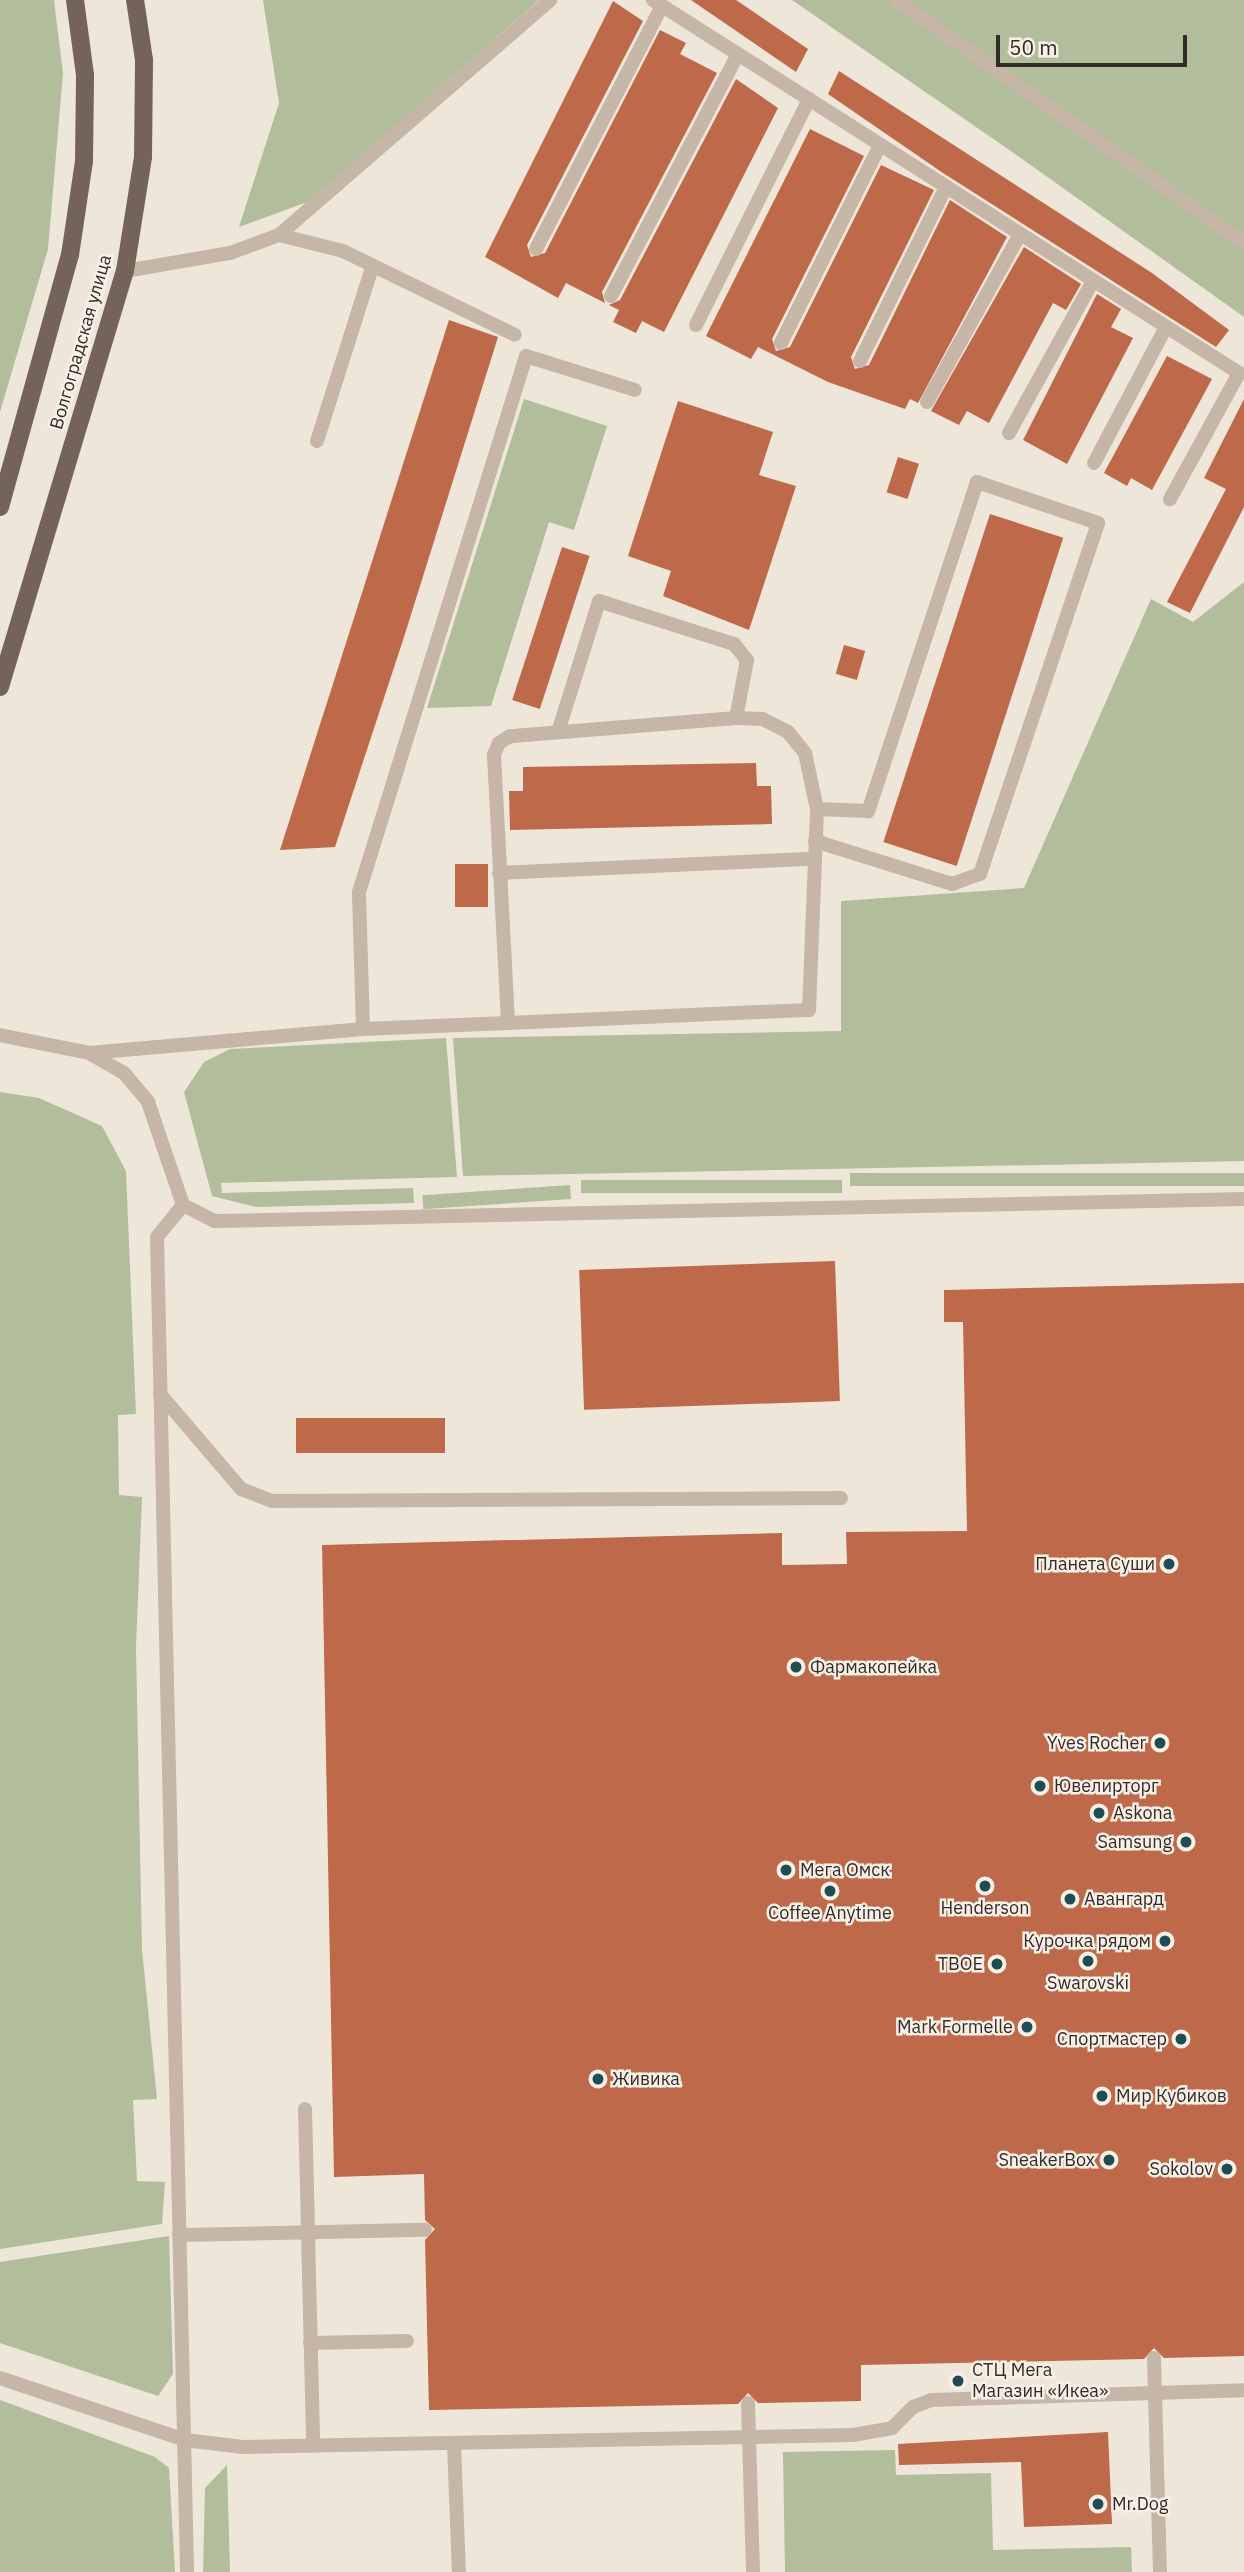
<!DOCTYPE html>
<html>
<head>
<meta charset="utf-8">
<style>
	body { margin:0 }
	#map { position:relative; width:1244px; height:2572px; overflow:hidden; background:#efe6da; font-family:"IBM Plex Sans",sans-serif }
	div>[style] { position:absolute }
	.green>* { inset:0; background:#b1bd9b; transform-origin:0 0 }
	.building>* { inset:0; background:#bd694a; transform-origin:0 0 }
	.service>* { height:14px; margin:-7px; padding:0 7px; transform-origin:7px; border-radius:7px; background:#c6b6a7 }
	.primary>* { height:18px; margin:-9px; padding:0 9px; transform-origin:9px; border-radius:9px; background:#746359 }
	.dots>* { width:19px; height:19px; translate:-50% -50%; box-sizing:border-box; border:4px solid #f8f0e6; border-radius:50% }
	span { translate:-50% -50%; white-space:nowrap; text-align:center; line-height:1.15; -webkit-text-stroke:5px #f8f0e6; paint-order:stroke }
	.street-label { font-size:18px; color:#332b27 }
	.poi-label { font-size:18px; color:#332b27 }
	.right { translate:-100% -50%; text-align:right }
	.left { translate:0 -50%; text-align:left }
	.scale { position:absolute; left:996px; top:35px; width:191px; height:32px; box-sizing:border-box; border:4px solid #332b27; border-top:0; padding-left:9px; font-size:21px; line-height:24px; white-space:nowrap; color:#332b27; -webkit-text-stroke:5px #f8f0e6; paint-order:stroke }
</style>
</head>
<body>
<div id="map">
	<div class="green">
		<i style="clip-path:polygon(0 0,54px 0,63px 73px,48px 249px,0 412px)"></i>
		<i style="clip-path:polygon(263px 0,539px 0,310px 201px,239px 227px,279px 103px)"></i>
		<i style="clip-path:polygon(792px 0,1244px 0,1244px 317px,1018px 156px)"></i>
		<i style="clip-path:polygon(524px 399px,607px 426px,574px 530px,549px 522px,491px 706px,427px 708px)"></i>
		<i style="clip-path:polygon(1244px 582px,1244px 1161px,463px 1176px,453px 1038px,841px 1031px,841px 901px,1024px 888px,1151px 599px,1193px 622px)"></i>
		<i style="clip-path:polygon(446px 1038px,457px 1177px,221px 1183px,222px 1193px,413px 1188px,414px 1203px,256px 1207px,212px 1196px,184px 1092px,204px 1062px,230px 1049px)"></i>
		<i style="clip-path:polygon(0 1092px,39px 1098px,102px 1126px,126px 1171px,136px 1414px,118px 1415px,119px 1495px,142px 1497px,136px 1648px,142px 1949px,157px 2099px,133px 2100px,137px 2181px,165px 2182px,162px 2224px,0 2249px)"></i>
		<i style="left:1244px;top:1173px;width:13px;height:394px;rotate:90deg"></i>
		<i style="left:842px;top:1180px;width:13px;height:261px;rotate:90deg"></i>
		<i style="left:570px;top:1185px;width:14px;height:148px;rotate:86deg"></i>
		<i style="clip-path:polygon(169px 2236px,173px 2374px,158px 2396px,0 2343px,0 2262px)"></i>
		<i style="clip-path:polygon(0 2400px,155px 2457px,169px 2468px,175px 2572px,0 2572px)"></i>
		<i style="clip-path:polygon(895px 2450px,896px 2475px,991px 2473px,993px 2550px,1131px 2547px,1132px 2572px,785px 2572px,783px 2452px)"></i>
		<i style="clip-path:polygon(227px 2465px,230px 2572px,203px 2572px,205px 2488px)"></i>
	</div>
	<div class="building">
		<i style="clip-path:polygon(691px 0,736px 0,808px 49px,796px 72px)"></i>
		<i style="clip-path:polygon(613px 1px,643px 21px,527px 245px,531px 257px,545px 253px,660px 30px,686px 43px,680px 54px,717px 73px,602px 292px,605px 303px,566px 283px,558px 298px,485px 257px)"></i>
		<i style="clip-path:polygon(839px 71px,1152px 273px,1229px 330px,1216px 347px,943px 173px,828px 94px)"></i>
		<i style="clip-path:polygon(736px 79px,778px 108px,664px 332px,642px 321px,636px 333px,613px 322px,619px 310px,609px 305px,620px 300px)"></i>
		<i style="clip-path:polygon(810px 129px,864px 156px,772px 339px,776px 351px,790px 347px,881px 165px,934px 190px,851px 357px,855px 369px,869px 365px,950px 200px,1007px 237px,918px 403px,910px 399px,905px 409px,828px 382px,758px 347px,751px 359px,706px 336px)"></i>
		<i style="clip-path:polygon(1024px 247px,1081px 284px,1066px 310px,1053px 303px,989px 423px,967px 411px,959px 425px,931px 411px)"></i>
		<i style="clip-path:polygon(1097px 294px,1121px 309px,1111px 327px,1133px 338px,1067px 464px,1023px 440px)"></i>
		<i style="clip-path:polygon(449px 320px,498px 337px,404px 637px,335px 847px,280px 850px)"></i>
		<i style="clip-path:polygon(1167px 356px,1212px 379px,1152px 490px,1131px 478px,1127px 486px,1104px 473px)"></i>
		<i style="clip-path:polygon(1244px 399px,1244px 507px,1190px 613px,1167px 602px,1226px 489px,1204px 478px)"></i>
		<i style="clip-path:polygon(678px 401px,773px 432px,759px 475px,796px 486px,749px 630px,663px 596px,671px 571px,628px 556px)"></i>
		<i style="left:898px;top:457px;width:22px;height:37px;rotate:18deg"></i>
		<i style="left:990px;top:514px;width:77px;height:345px;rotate:18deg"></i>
		<i style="left:562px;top:547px;width:29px;height:161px;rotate:18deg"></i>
		<i style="left:844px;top:645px;width:22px;height:30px;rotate:16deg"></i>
		<i style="clip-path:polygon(756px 763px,757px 786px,771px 786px,772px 824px,510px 830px,509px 791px,523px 791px,523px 767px)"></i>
		<i style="left:455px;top:864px;width:33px;height:43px"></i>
		<i style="left:835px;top:1261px;width:140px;height:256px;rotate:88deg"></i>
		<i style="clip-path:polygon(1244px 1283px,1244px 2356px,1164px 2358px,1154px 2348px,1144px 2359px,861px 2365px,861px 2401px,758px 2403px,748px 2393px,738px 2404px,429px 2410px,425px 2240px,435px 2229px,425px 2220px,424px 2174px,334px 2177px,322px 1545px,782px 1533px,782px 1565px,847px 1564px,846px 1532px,967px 1531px,963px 1322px,944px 1322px,944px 1290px)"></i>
		<i style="left:445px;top:1418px;width:35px;height:149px;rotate:90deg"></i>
		<i style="clip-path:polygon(1108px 2432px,1112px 2524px,1024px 2527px,1021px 2462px,899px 2465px,898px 2444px)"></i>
	</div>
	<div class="service">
		<i style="left:653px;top:0;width:695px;rotate:32.48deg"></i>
		<i style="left:1239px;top:373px;width:144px;rotate:118.7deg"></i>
		<i style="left:896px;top:0;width:424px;rotate:34.9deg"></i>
		<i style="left:279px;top:235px;width:66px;rotate:14deg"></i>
		<i style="left:343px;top:251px;width:191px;rotate:26deg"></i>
		<i style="left:536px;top:249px;width:274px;rotate:-62.6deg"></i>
		<i style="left:125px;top:271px;width:107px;rotate:-9.7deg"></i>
		<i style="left:230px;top:253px;width:52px;rotate:-20.2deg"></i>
		<i style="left:279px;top:235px;width:359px;rotate:-40.9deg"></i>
		<i style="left:611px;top:296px;width:273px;rotate:-62.3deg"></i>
		<i style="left:696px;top:325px;width:253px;rotate:-63.4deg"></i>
		<i style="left:781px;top:343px;width:221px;rotate:-63.4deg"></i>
		<i style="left:860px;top:361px;width:194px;rotate:-63.7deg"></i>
		<i style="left:927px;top:402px;width:192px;rotate:-61deg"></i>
		<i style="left:1009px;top:433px;width:174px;rotate:-61.1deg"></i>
		<i style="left:317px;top:441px;width:182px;rotate:-72.4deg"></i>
		<i style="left:1094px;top:463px;width:154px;rotate:-62.1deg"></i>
		<i style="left:558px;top:732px;width:137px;rotate:-72.6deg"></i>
		<i style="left:599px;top:601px;width:142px;rotate:17.7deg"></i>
		<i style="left:734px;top:644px;width:21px;rotate:51deg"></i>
		<i style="left:747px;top:660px;width:59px;rotate:100.7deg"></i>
		<i style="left:815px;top:841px;width:144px;rotate:17.4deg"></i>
		<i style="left:952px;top:884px;width:30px;rotate:-20deg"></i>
		<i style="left:980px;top:874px;width:370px;rotate:-71.4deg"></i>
		<i style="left:1098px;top:523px;width:128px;rotate:-161.3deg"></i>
		<i style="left:977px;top:482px;width:347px;rotate:108.3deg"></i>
		<i style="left:868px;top:811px;width:51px;rotate:-177.8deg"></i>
		<i style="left:499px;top:873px;width:314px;rotate:-2.6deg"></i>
		<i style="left:363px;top:1029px;width:137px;rotate:-91.7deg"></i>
		<i style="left:359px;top:892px;width:561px;rotate:-72.69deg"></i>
		<i style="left:526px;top:356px;width:114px;rotate:17.3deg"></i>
		<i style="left:0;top:1035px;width:91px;rotate:11.4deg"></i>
		<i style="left:89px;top:1053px;width:40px;rotate:29.7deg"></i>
		<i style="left:124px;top:1073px;width:38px;rotate:50deg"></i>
		<i style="left:148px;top:1102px;width:109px;rotate:71.2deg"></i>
		<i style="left:183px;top:1205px;width:36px;rotate:27deg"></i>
		<i style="left:215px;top:1221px;width:1029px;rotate:-1.22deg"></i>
		<i style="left:89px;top:1053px;width:275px;rotate:-5deg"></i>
		<i style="left:363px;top:1029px;width:145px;rotate:-2.4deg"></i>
		<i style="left:508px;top:1023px;width:301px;rotate:-2.5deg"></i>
		<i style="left:809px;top:1010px;width:201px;rotate:-87.7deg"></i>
		<i style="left:817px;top:809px;width:57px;rotate:-102.1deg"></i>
		<i style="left:805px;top:753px;width:27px;rotate:-129deg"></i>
		<i style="left:788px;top:732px;width:28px;rotate:-153deg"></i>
		<i style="left:763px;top:719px;width:27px;rotate:-178deg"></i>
		<i style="left:736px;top:718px;width:227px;rotate:175.4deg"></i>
		<i style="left:510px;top:736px;width:13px;rotate:148deg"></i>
		<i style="left:499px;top:743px;width:13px;rotate:113deg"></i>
		<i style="left:494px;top:755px;width:268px;rotate:87deg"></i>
		<i style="left:183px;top:1205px;width:41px;rotate:129.1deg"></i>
		<i style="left:157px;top:1237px;width:1335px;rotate:88.71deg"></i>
		<i style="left:160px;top:1394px;width:125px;rotate:49.5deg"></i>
		<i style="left:241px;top:1489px;width:34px;rotate:21deg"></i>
		<i style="left:273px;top:1501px;width:568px;rotate:-0.3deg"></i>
		<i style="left:305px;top:2109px;width:336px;rotate:88.6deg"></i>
		<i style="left:179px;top:2235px;width:246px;rotate:-1.2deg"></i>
		<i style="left:310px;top:2343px;width:97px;rotate:-1.2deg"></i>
		<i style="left:1154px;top:2358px;width:214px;rotate:88.4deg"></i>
		<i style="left:0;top:2378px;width:195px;rotate:18.5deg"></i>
		<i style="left:185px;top:2440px;width:58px;rotate:6.9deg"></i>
		<i style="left:243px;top:2447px;width:610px;rotate:-1.13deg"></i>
		<i style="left:853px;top:2435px;width:40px;rotate:-10deg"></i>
		<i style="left:892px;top:2428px;width:30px;rotate:-45deg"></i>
		<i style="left:913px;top:2407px;width:19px;rotate:-21deg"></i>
		<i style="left:931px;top:2400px;width:313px;rotate:-1.8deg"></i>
		<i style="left:748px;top:2403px;width:169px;rotate:88.3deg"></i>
		<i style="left:454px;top:2444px;width:128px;rotate:87.8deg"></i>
	</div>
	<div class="primary">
		<i style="left:0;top:507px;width:262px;rotate:-74.5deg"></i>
		<i style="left:70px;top:255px;width:95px;rotate:-81.5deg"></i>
		<i style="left:84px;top:161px;width:86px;rotate:-89.3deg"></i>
		<i style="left:85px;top:75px;width:76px;rotate:-97.6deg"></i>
		<i style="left:0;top:687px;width:434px;rotate:-73.3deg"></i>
		<i style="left:125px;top:271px;width:115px;rotate:-81deg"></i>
		<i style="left:143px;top:157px;width:97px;rotate:-89.4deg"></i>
		<i style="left:144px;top:60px;width:61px;rotate:-98.5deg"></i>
	</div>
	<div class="dots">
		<i style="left:1169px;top:1564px;background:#204d52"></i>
		<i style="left:796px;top:1667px;background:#204d52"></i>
		<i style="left:1160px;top:1743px;background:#204d52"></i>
		<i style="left:1040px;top:1786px;background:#204d52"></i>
		<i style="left:1099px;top:1813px;background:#204d52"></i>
		<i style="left:1186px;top:1842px;background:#204d52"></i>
		<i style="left:786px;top:1870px;background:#204d52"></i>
		<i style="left:985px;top:1886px;background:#204d52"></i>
		<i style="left:830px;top:1891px;background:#204d52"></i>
		<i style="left:1070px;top:1899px;background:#204d52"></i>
		<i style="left:1165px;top:1941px;background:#204d52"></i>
		<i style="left:1088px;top:1961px;background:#204d52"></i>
		<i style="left:997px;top:1964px;background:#204d52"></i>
		<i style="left:1027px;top:2027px;background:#204d52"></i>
		<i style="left:1181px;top:2039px;background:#204d52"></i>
		<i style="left:598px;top:2079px;background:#204d52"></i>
		<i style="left:1102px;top:2096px;background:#204d52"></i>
		<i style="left:1109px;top:2160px;background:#204d52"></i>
		<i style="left:1227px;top:2169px;background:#204d52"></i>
		<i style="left:958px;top:2381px;background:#204d52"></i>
		<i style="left:1098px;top:2504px;background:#204d52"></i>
	</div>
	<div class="street-label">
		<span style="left:81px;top:342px;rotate:-74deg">Волгоградская улица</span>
	</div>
	<div class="poi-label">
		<span class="right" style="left:1155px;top:1564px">Планета Суши</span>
		<span class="left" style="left:810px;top:1667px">Фармакопейка</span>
		<span class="right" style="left:1146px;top:1743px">Yves Rocher</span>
		<span class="left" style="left:1054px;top:1786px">Ювелирторг</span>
		<span class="left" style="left:1113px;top:1813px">Askona</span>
		<span class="right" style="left:1172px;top:1842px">Samsung</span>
		<span class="left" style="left:800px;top:1870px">Мега Омск</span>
		<span class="left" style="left:1084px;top:1899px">Авангард</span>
		<span style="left:985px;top:1908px">Henderson</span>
		<span style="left:830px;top:1913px">Coffee Anytime</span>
		<span class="right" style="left:1151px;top:1941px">Курочка рядом</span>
		<span class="right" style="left:983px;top:1964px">ТВОЕ</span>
		<span style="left:1088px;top:1983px">Swarovski</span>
		<span class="right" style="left:1013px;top:2027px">Mark Formelle</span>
		<span class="right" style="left:1167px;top:2039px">Спортмастер</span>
		<span class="left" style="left:612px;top:2079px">Живика</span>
		<span class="left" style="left:1116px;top:2096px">Мир Кубиков</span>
		<span class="right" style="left:1095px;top:2160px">SneakerBox</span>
		<span class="right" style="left:1213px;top:2169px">Sokolov</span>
		<span class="left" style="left:972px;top:2381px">СТЦ Мега<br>Магазин «Икеа»</span>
		<span class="left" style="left:1112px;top:2504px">Mr.Dog</span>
	</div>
	<div class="scale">50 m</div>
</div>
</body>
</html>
